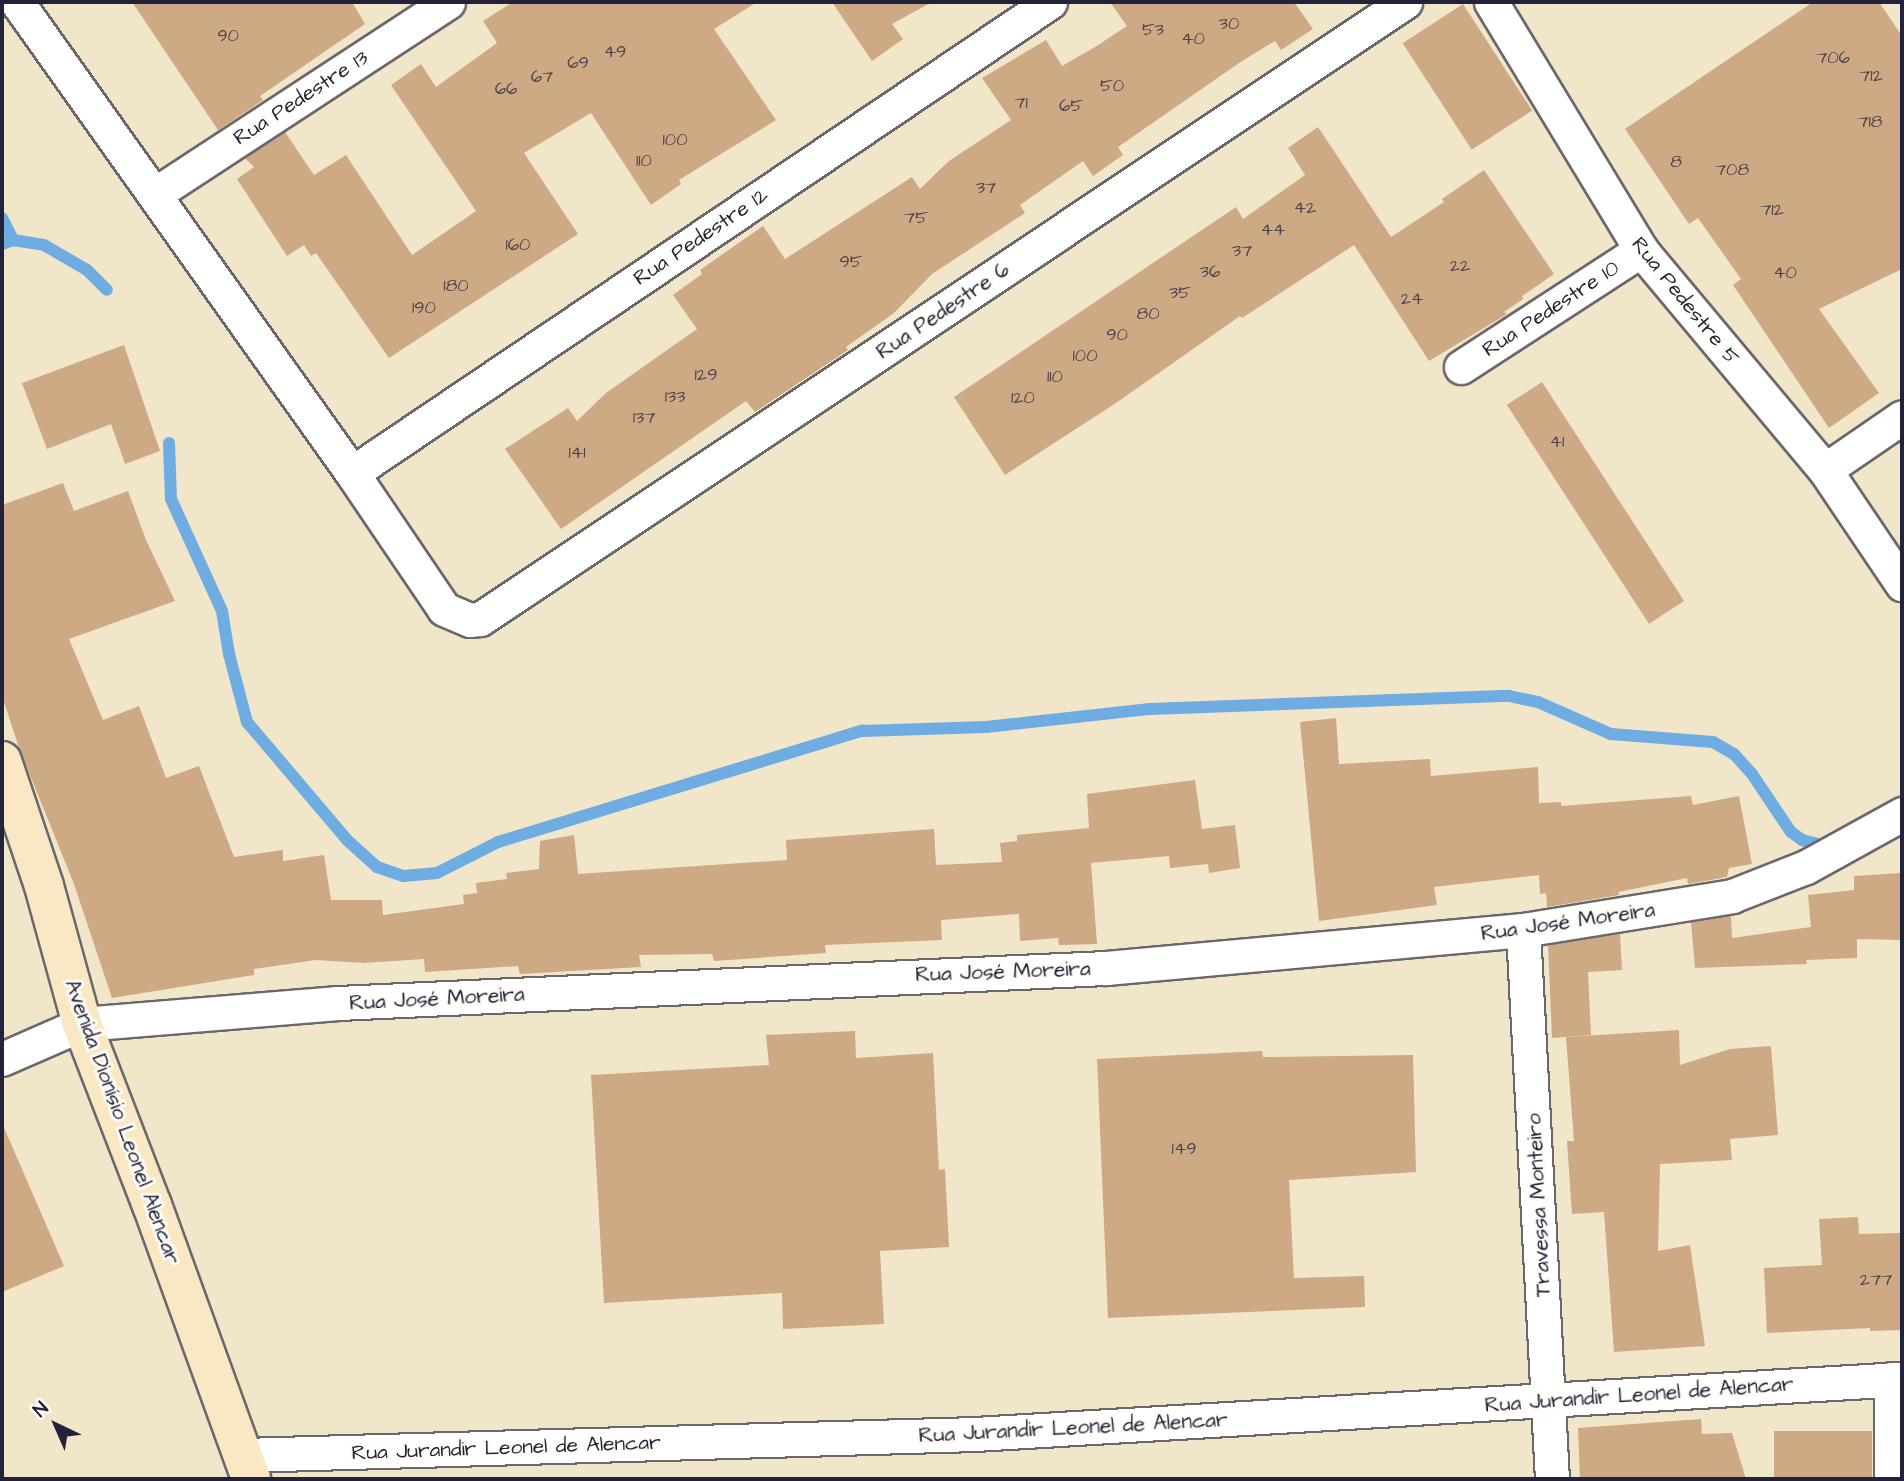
<!DOCTYPE html>
<html>
<head>
<meta charset="utf-8">
<style>
	body { margin:0 }
	#map { position:relative; width:1904px; height:1481px; overflow:hidden; background:#f1e6ca; font-family:"Architects Daughter",sans-serif }
	div>[style] { position:absolute }
	.stream>* { height:12px; margin:-6px; padding:0 6px; transform-origin:6px; border-radius:6px; background:#6face1 }
	.building>* { inset:0; background:#cda984; transform-origin:0 0 }
	.roads { filter:drop-shadow(2px 0 #6a676d) drop-shadow(-2px 0 #6a676d) drop-shadow(0 2px #6a676d) drop-shadow(0 -2px #6a676d) }
	.street>* { height:33px; margin:-16.5px; padding:0 16.5px; transform-origin:16.5px; border-radius:16.5px; background:#fff }
	.secondary>* { height:38px; margin:-19px; padding:0 19px; transform-origin:19px; border-radius:19px; background:#fae7c3 }
	span { translate:-50% -50%; white-space:nowrap; text-align:center; line-height:1.15; -webkit-text-stroke:6px #fdfcf7; paint-order:stroke }
	.number-label { font-size:18px; color:#4d444d }
	.number-label span { -webkit-text-stroke-width:0 }
	.street-label { font-size:21px; color:#22223b }
	.frame { position:absolute; inset:0; border:4px solid #22223b; pointer-events:none }
	.north { position:absolute; left:21px; top:1390px; width:70px; height:70px; -webkit-text-stroke:5px #fdfcf7; paint-order:stroke; rotate:316deg; font-size:19px; font-weight:700; line-height:28px; text-align:center; color:#22223b }
	.north::after { content:''; display:block; margin:auto; width:24px; height:32px; background:#22223b; clip-path:polygon(50% 0,100% 100%,50% 72%,0 100%) }
</style>
</head>
<body>
<div id="map">
	<div class="stream">
		<i style="left:2px;top:218px;width:25px;rotate:63deg"></i>
		<i style="left:2px;top:244px;width:12px;rotate:-20deg"></i>
		<i style="left:13px;top:240px;width:31px;rotate:9deg"></i>
		<i style="left:44px;top:245px;width:50px;rotate:30.2deg"></i>
		<i style="left:87px;top:270px;width:28px;rotate:45deg"></i>
		<i style="left:169px;top:443px;width:56px;rotate:88deg"></i>
		<i style="left:171px;top:499px;width:123px;rotate:65.5deg"></i>
		<i style="left:222px;top:611px;width:44px;rotate:80.8deg"></i>
		<i style="left:229px;top:654px;width:70px;rotate:75.2deg"></i>
		<i style="left:247px;top:722px;width:155px;rotate:49.7deg"></i>
		<i style="left:347px;top:840px;width:40px;rotate:42deg"></i>
		<i style="left:377px;top:867px;width:28px;rotate:19deg"></i>
		<i style="left:403px;top:876px;width:34px;rotate:-5deg"></i>
		<i style="left:437px;top:873px;width:68px;rotate:-26.9deg"></i>
		<i style="left:498px;top:842px;width:381px;rotate:-17deg"></i>
		<i style="left:862px;top:731px;width:124px;rotate:-1.8deg"></i>
		<i style="left:986px;top:727px;width:165px;rotate:-6.3deg"></i>
		<i style="left:1150px;top:709px;width:359px;rotate:-2.1deg"></i>
		<i style="left:1509px;top:696px;width:30px;rotate:12deg"></i>
		<i style="left:1538px;top:702px;width:80px;rotate:23.7deg"></i>
		<i style="left:1611px;top:734px;width:102px;rotate:4.5deg"></i>
		<i style="left:1713px;top:742px;width:24px;rotate:30deg"></i>
		<i style="left:1734px;top:754px;width:27px;rotate:48deg"></i>
		<i style="left:1752px;top:774px;width:70px;rotate:56.1deg"></i>
		<i style="left:1791px;top:832px;width:14px;rotate:36deg"></i>
		<i style="left:1802px;top:840px;width:29px;rotate:14deg"></i>
	</div>
	<div class="building">
		<i style="clip-path:polygon(132px 2px,352px 2px,365px 24px,260px 96px,263px 100px,218px 130px)"></i>
		<i style="clip-path:polygon(513px 2px,757px 2px,714px 29px,776px 120px,679px 180px,681px 184px,651px 205px,591px 113px,524px 153px,578px 234px,389px 358px,316px 253px,311px 256px,304px 245px,287px 256px,237px 179px,254px 167px,245px 158px,285px 132px,314px 175px,346px 155px,412px 255px,476px 211px,391px 85px,421px 64px,436px 87px,497px 43px,483px 21px)"></i>
		<i style="clip-path:polygon(832px 2px,932px 2px,892px 24px,903px 39px,872px 61px)"></i>
		<i style="clip-path:polygon(1110px 2px,1294px 2px,1313px 29px,1281px 50px,1275px 41px,1242px 61px,1118px 147px,1123px 155px,1093px 176px,1083px 161px,1020px 205px,1025px 213px,932px 274px,894px 313px,846px 347px,848px 350px,755px 412px,746px 401px,561px 529px,505px 449px,568px 408px,577px 421px,606px 393px,697px 329px,673px 295px,702px 274px,700px 270px,763px 226px,785px 259px,912px 177px,920px 189px,949px 161px,1011px 120px,982px 78px,1046px 40px,1062px 66px,1095px 47px,1127px 26px)"></i>
		<i style="clip-path:polygon(1813px 2px,1879px 2px,1902px 36px,1902px 269px,1819px 309px,1879px 393px,1829px 428px,1733px 285px,1741px 279px,1698px 218px,1689px 224px,1625px 129px)"></i>
		<i style="left:1463px;top:4px;width:127px;height:72px;rotate:57deg"></i>
		<i style="clip-path:polygon(1318px 127px,1391px 237px,1444px 202px,1442px 199px,1484px 170px,1554px 274px,1522px 296px,1523px 299px,1504px 312px,1507px 314px,1429px 361px,1354px 245px,1242px 318px,1240px 316px,1116px 403px,1005px 475px,954px 397px,1236px 207px,1243px 219px,1305px 175px,1288px 148px)"></i>
		<i style="clip-path:polygon(124px 345px,160px 451px,125px 464px,111px 424px,47px 449px,22px 383px)"></i>
		<i style="left:1542px;top:382px;width:261px;height:42px;rotate:57deg"></i>
		<i style="clip-path:polygon(63px 483px,74px 511px,128px 491px,146px 540px,175px 601px,69px 639px,103px 720px,139px 706px,166px 778px,199px 766px,234px 857px,283px 850px,283px 861px,324px 855px,331px 900px,382px 900px,383px 915px,464px 904px,463px 895px,477px 893px,476px 883px,507px 879px,506px 873px,539px 869px,540px 841px,574px 835px,578px 874px,787px 860px,786px 840px,934px 829px,936px 865px,1002px 862px,1000px 843px,1017px 841px,1017px 835px,1089px 828px,1087px 794px,1195px 780px,1202px 829px,1235px 825px,1240px 868px,1209px 873px,1208px 864px,1170px 868px,1169px 856px,1091px 863px,1097px 944px,1059px 945px,1058px 938px,1020px 941px,1019px 914px,941px 920px,942px 940px,825px 945px,826px 953px,714px 961px,712px 954px,639px 955px,641px 967px,520px 974px,518px 966px,425px 972px,424px 959px,364px 963px,316px 960px,254px 969px,254px 975px,112px 998px,74px 884px,19px 748px,2px 696px,2px 505px)"></i>
		<i style="clip-path:polygon(1336px 718px,1339px 764px,1430px 759px,1431px 776px,1538px 767px,1539px 803px,1561px 802px,1561px 806px,1691px 796px,1693px 805px,1739px 796px,1752px 864px,1729px 868px,1727px 877px,1688px 884px,1687px 878px,1618px 892px,1619px 895px,1547px 907px,1546px 893px,1540px 894px,1539px 875px,1434px 887px,1437px 905px,1319px 921px,1300px 722px)"></i>
		<i style="clip-path:polygon(1902px 873px,1902px 940px,1857px 939px,1857px 958px,1806px 960px,1807px 964px,1695px 968px,1691px 922px,1731px 916px,1732px 938px,1811px 927px,1808px 895px,1854px 890px,1854px 876px)"></i>
		<i style="clip-path:polygon(1620px 934px,1622px 970px,1588px 972px,1591px 1035px,1552px 1038px,1548px 945px)"></i>
		<i style="clip-path:polygon(1679px 1030px,1680px 1065px,1730px 1049px,1771px 1046px,1778px 1135px,1730px 1139px,1732px 1160px,1660px 1164px,1658px 1251px,1690px 1245px,1705px 1346px,1614px 1352px,1604px 1212px,1572px 1214px,1567px 1141px,1574px 1141px,1566px 1037px)"></i>
		<i style="clip-path:polygon(855px 1031px,856px 1058px,933px 1053px,939px 1170px,945px 1169px,949px 1247px,880px 1251px,884px 1324px,783px 1329px,782px 1293px,604px 1303px,591px 1075px,769px 1065px,766px 1035px)"></i>
		<i style="clip-path:polygon(1262px 1051px,1263px 1057px,1413px 1055px,1416px 1172px,1289px 1180px,1294px 1278px,1364px 1276px,1365px 1307px,1108px 1318px,1097px 1059px)"></i>
		<i style="clip-path:polygon(2px 1123px,64px 1266px,2px 1292px)"></i>
		<i style="clip-path:polygon(1858px 1217px,1859px 1234px,1902px 1233px,1902px 1330px,1870px 1331px,1870px 1328px,1767px 1333px,1764px 1268px,1822px 1265px,1819px 1219px)"></i>
		<i style="clip-path:polygon(1701px 1419px,1702px 1434px,1732px 1433px,1746px 1479px,1580px 1479px,1578px 1428px)"></i>
		<i style="left:1872px;top:1431px;width:48px;height:98px;rotate:90deg"></i>
	</div>
	<div class="roads">
		<div class="street">
			<i style="left:17px;top:2px;width:578px;rotate:54.58deg"></i>
			<i style="left:352px;top:473px;width:164px;rotate:55.9deg"></i>
			<i style="left:444px;top:609px;width:28px;rotate:23deg"></i>
			<i style="left:470px;top:620px;width:10px;rotate:-6deg"></i>
			<i style="left:480px;top:619px;width:1112px;rotate:-33.7deg"></i>
			<i style="left:1491px;top:2px;width:290px;rotate:58.8deg"></i>
			<i style="left:1641px;top:250px;width:287px;rotate:50.1deg"></i>
			<i style="left:1825px;top:470px;width:138px;rotate:56deg"></i>
			<i style="left:155px;top:194px;width:350px;rotate:-33.2deg"></i>
			<i style="left:1461px;top:367px;width:215px;rotate:-33deg"></i>
			<i style="left:1825px;top:470px;width:93px;rotate:-34.5deg"></i>
			<i style="left:352px;top:473px;width:842px;rotate:-34.01deg"></i>
			<i style="left:1523px;top:930px;width:550px;rotate:86.98deg"></i>
			<i style="left:2px;top:1059px;width:87px;rotate:-23.6deg"></i>
			<i style="left:82px;top:1024px;width:257px;rotate:-4.7deg"></i>
			<i style="left:338px;top:1003px;width:769px;rotate:-2.61deg"></i>
			<i style="left:1106px;top:968px;width:419px;rotate:-5.2deg"></i>
			<i style="left:1523px;top:930px;width:212px;rotate:-9.2deg"></i>
			<i style="left:1732px;top:896px;width:79px;rotate:-21.4deg"></i>
			<i style="left:1806px;top:867px;width:110px;rotate:-28.9deg"></i>
			<i style="left:1891px;top:1379px;width:100px;rotate:90deg"></i>
			<i style="left:243px;top:1455px;width:732px;rotate:-1.64deg"></i>
			<i style="left:975px;top:1434px;width:929px;rotate:-3.4deg"></i>
		</div>
		<div class="secondary">
			<i style="left:2px;top:761px;width:132px;rotate:71.4deg"></i>
			<i style="left:44px;top:886px;width:143px;rotate:74.6deg"></i>
			<i style="left:82px;top:1024px;width:194px;rotate:68.9deg"></i>
			<i style="left:152px;top:1205px;width:291px;rotate:70.1deg"></i>
		</div>
	</div>
	<div class="number-label">
		<span style="left:1229px;top:24px">30</span>
		<span style="left:1153px;top:30px">53</span>
		<span style="left:228px;top:36px">90</span>
		<span style="left:1193px;top:39px">40</span>
		<span style="left:615px;top:52px">49</span>
		<span style="left:1833px;top:58px">706</span>
		<span style="left:578px;top:63px">69</span>
		<span style="left:1871px;top:76px">712</span>
		<span style="left:542px;top:77px">67</span>
		<span style="left:1112px;top:86px">50</span>
		<span style="left:506px;top:89px">66</span>
		<span style="left:1021px;top:103px">71</span>
		<span style="left:1071px;top:106px">65</span>
		<span style="left:1870px;top:122px">718</span>
		<span style="left:675px;top:140px">100</span>
		<span style="left:644px;top:161px">110</span>
		<span style="left:1676px;top:162px">8</span>
		<span style="left:1732px;top:170px">708</span>
		<span style="left:986px;top:188px">37</span>
		<span style="left:1305px;top:208px">42</span>
		<span style="left:1772px;top:210px">712</span>
		<span style="left:916px;top:218px">75</span>
		<span style="left:1273px;top:230px">44</span>
		<span style="left:518px;top:245px">160</span>
		<span style="left:1242px;top:251px">37</span>
		<span style="left:851px;top:262px">95</span>
		<span style="left:1460px;top:266px">22</span>
		<span style="left:1210px;top:272px">36</span>
		<span style="left:1785px;top:273px">40</span>
		<span style="left:456px;top:286px">180</span>
		<span style="left:1180px;top:293px">35</span>
		<span style="left:1412px;top:299px">24</span>
		<span style="left:424px;top:308px">190</span>
		<span style="left:1148px;top:314px">80</span>
		<span style="left:1117px;top:335px">90</span>
		<span style="left:1085px;top:356px">100</span>
		<span style="left:706px;top:375px">129</span>
		<span style="left:1055px;top:377px">110</span>
		<span style="left:675px;top:397px">133</span>
		<span style="left:1023px;top:398px">120</span>
		<span style="left:644px;top:418px">137</span>
		<span style="left:1557px;top:442px">41</span>
		<span style="left:577px;top:453px">141</span>
		<span style="left:1184px;top:1149px">149</span>
		<span style="left:1876px;top:1280px">277</span>
	</div>
	<div class="street-label">
		<span style="left:301px;top:98px;rotate:-33deg">Rua Pedestre 13</span>
		<span style="left:701px;top:237px;rotate:-34deg">Rua Pedestre 12</span>
		<span style="left:1685px;top:301px;rotate:51deg">Rua Pedestre 5</span>
		<span style="left:1551px;top:309px;rotate:-33deg">Rua Pedestre 10</span>
		<span style="left:943px;top:311px;rotate:-34deg">Rua Pedestre 6</span>
		<span style="left:1568px;top:922px;rotate:-8deg">Rua José Moreira</span>
		<span style="left:1003px;top:972px;rotate:-2deg">Rua José Moreira</span>
		<span style="left:437px;top:999px;rotate:-3deg">Rua José Moreira</span>
		<span style="left:122px;top:1122px;rotate:70deg">Avenida Dionísio Leonel Alencar</span>
		<span style="left:1539px;top:1205px;rotate:-93deg">Travessa Monteiro</span>
		<span style="left:1639px;top:1395px;rotate:-4deg">Rua Jurandir Leonel de Alencar</span>
		<span style="left:1073px;top:1428px;rotate:-3deg">Rua Jurandir Leonel de Alencar</span>
		<span style="left:506px;top:1448px;rotate:-2deg">Rua Jurandir Leonel de Alencar</span>
	</div>
	<div class="frame"></div>
	<div class="north">N</div>
</div>
</body>
</html>
